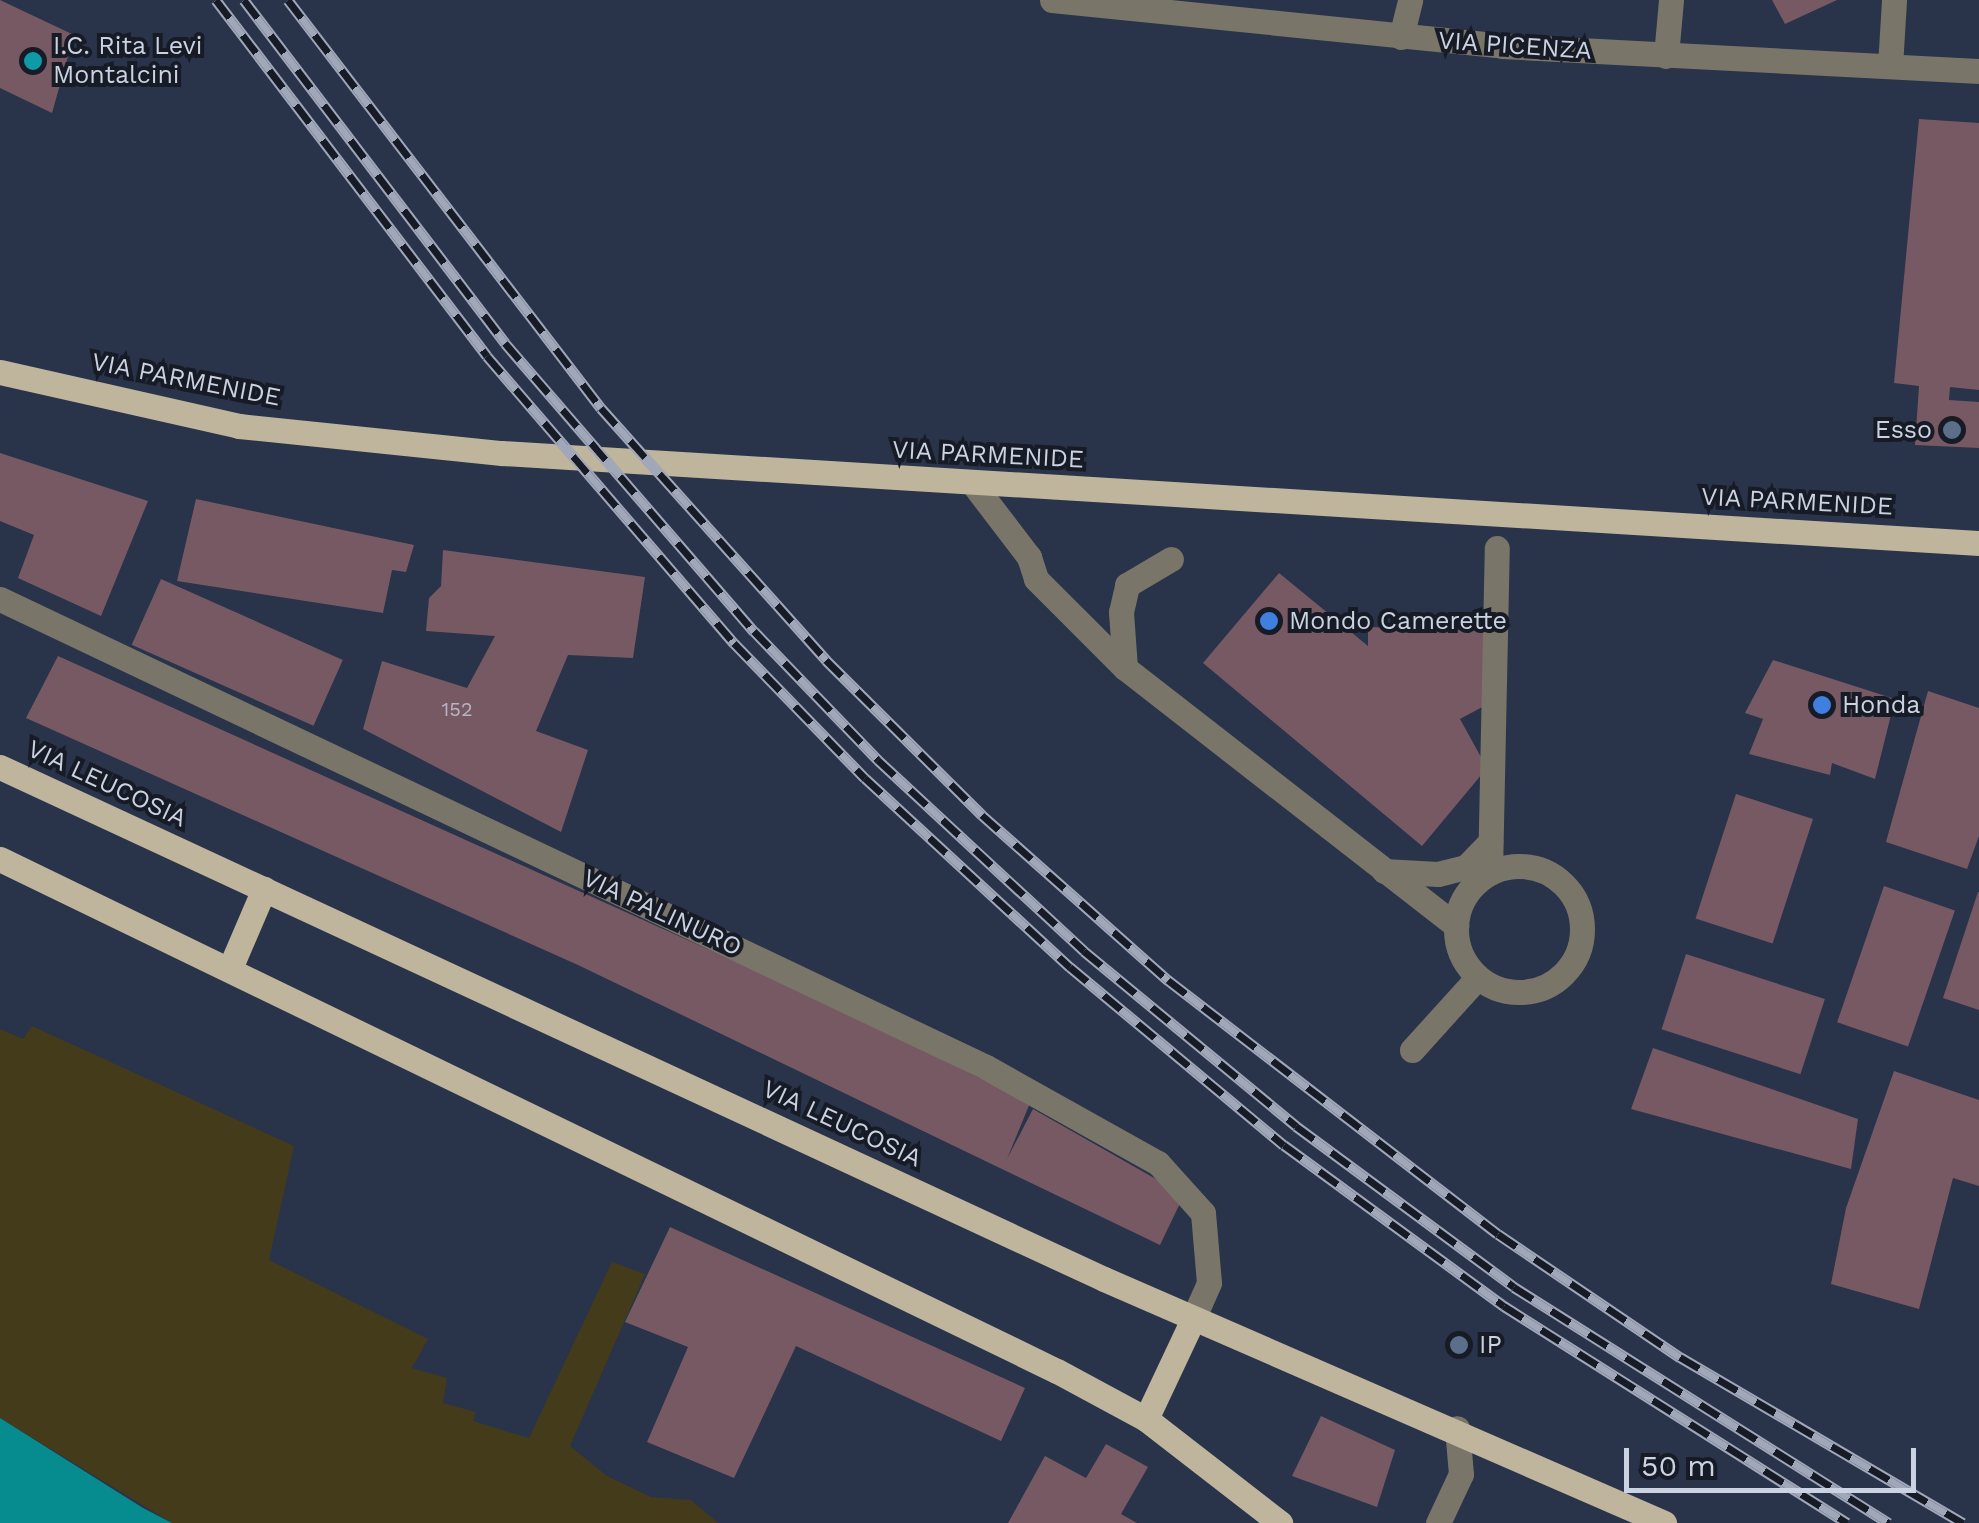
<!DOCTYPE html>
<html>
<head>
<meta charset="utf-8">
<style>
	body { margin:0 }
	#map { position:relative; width:1979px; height:1523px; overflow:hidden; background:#29334a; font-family:"Work Sans",sans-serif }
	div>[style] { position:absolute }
	.sand>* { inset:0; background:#443b1b }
	.water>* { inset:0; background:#068b8e }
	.building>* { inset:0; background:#775963; transform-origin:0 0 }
	.minor>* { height:25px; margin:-12.5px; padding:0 12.5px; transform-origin:12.5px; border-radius:12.5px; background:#7a7569 }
	.minor>.ring { margin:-12.5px; padding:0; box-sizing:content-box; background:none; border:25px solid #7a7569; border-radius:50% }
	.major>* { height:25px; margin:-12.5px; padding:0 12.5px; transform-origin:12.5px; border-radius:12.5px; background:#bfb59c }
	.rail>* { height:11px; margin-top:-5.5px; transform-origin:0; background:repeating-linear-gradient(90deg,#171b26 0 22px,#a0a7b9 0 44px); box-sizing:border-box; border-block:2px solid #a0a7b9 }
	.dots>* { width:28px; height:28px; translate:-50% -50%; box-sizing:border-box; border:5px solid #171b26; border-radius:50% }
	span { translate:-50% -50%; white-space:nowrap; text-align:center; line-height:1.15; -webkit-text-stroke:8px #171b26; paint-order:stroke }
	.number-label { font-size:20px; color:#b6b4c2 }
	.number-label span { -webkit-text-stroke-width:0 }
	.street-label { font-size:25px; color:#cbd2e1 }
	.poi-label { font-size:25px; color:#cbd2e1 }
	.left { translate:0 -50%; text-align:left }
	.right { translate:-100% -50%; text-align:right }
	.scale { position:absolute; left:1624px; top:1448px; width:292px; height:45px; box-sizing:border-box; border:5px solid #cbd2e1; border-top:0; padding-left:12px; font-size:30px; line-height:35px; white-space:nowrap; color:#cbd2e1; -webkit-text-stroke:8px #171b26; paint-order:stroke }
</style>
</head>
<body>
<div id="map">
	<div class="sand">
		<i style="clip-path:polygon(32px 1026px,294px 1146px,269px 1260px,428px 1339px,412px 1368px,447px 1378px,443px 1403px,476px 1412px,473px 1421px,529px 1438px,612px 1262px,645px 1274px,570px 1446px,607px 1476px,651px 1497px,691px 1500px,718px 1523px,172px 1523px,0 1418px,0 1029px,23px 1039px)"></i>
	</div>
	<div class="water">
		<i style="clip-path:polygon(0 1418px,143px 1508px,172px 1523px,0 1523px)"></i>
	</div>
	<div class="building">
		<i style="clip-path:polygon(0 0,74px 35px,52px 113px,0 88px)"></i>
		<i style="clip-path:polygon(1772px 0,1837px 0,1785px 24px)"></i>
		<i style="clip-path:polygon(1919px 119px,1979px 123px,1979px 390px,1950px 387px,1949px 400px,1979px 402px,1979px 448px,1915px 445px,1919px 386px,1894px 383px)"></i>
		<i style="clip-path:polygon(0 453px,148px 501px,101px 616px,18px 578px,34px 535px,0 521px)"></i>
		<i style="clip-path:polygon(196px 499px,414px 545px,406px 572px,392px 570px,383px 613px,177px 581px)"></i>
		<i style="clip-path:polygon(443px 550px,645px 577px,633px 658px,568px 655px,536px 731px,588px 750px,561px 832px,363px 729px,382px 661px,467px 688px,495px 636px,426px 631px,429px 598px,441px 586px)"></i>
		<i style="clip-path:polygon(1279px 573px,1368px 646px,1368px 627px,1488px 631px,1486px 705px,1460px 719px,1487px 768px,1422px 846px,1203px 663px)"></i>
		<i style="left:161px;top:579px;width:199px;height:72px;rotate:24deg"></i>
		<i style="clip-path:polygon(58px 656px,836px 1007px,1030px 1103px,1007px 1159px,1033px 1109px,1184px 1195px,1160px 1245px,578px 965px,26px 718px)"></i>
		<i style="clip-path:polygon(1773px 660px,1895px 699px,1875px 779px,1832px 763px,1830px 775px,1749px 754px,1763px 719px,1745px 713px)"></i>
		<i style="clip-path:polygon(1928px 691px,1979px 708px,1979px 836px,1967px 869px,1886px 842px)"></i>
		<i style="left:1736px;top:794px;width:81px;height:131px;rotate:18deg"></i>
		<i style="left:1884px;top:886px;width:75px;height:144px;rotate:19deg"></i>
		<i style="clip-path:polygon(1978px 892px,1979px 892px,1979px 1010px,1943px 998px)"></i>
		<i style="left:1686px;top:954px;width:146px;height:79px;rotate:18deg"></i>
		<i style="clip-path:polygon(1653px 1048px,1858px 1119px,1851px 1169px,1631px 1109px)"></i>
		<i style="clip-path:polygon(1894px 1071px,1979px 1100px,1979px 1186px,1953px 1178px,1919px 1309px,1831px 1284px,1846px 1208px)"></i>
		<i style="clip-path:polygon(670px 1227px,1025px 1388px,1001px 1441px,796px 1346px,734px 1478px,647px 1442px,688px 1347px,625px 1322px)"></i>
		<i style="clip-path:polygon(1321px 1416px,1395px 1450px,1377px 1507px,1292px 1476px)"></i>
		<i style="clip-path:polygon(1106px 1444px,1148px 1467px,1121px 1514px,1137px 1523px,1008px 1523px,1045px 1456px,1086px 1478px)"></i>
	</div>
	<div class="minor">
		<i style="left:1052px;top:0;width:452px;rotate:5.8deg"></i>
		<i style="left:1502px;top:46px;width:478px;rotate:3deg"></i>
		<i style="left:1401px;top:37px;width:38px;rotate:-76deg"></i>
		<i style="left:1666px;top:56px;width:56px;rotate:-84.9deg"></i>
		<i style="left:1890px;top:66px;width:66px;rotate:-86.5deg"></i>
		<i style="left:974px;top:485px;width:91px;rotate:52.6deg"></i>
		<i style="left:1029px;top:557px;width:23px;rotate:72deg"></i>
		<i style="left:1036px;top:579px;width:126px;rotate:45deg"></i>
		<i style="left:1125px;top:668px;width:420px;rotate:37.9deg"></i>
		<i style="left:0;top:599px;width:1091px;rotate:25.39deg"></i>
		<i style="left:986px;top:1067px;width:197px;rotate:29.2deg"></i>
		<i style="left:1158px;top:1163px;width:67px;rotate:48deg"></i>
		<i style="left:1203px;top:1213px;width:70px;rotate:85.1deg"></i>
		<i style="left:1209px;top:1283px;width:39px;rotate:114deg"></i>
		<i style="left:1125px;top:668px;width:56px;rotate:-94.1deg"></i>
		<i style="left:1121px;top:612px;width:28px;rotate:-77deg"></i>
		<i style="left:1127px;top:585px;width:51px;rotate:-30.6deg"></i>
		<i class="ring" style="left:1456px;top:866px;width:101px;height:101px"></i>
		<i style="left:1384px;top:871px;width:54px;rotate:3.2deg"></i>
		<i style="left:1438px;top:874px;width:29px;rotate:-14deg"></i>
		<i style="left:1466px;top:867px;width:35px;rotate:-46deg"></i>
		<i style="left:1490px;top:873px;width:325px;rotate:-88.8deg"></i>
		<i style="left:1412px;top:1050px;width:98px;rotate:-47.9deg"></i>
		<i style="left:1438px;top:1523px;width:54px;rotate:-64.9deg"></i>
		<i style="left:1461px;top:1474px;width:46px;rotate:-95deg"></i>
	</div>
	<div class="major">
		<i style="left:0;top:372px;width:245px;rotate:12.7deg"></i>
		<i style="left:239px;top:426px;width:264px;rotate:5.9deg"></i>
		<i style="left:502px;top:453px;width:1480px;rotate:3.49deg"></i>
		<i style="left:0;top:767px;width:1217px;rotate:24.88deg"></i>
		<i style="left:1104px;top:1279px;width:611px;rotate:23.54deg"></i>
		<i style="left:0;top:859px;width:1174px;rotate:25.85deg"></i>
		<i style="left:1057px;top:1371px;width:101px;rotate:28.3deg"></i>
		<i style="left:1146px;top:1419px;width:170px;rotate:37.8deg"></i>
		<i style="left:231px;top:966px;width:84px;rotate:-66.8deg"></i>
		<i style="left:1146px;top:1419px;width:110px;rotate:-64.8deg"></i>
	</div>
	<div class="rail">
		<i style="left:216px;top:0;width:447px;rotate:52.7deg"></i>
		<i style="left:487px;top:356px;width:379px;rotate:49.3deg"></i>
		<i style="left:734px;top:643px;width:188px;rotate:45.9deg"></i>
		<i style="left:865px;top:778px;width:279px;rotate:42.7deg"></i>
		<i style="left:1070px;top:967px;width:278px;rotate:39.8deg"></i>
		<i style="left:1284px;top:1145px;width:273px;rotate:36.2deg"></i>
		<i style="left:1504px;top:1306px;width:406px;rotate:32.3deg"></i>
		<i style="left:244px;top:0;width:431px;rotate:52.7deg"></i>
		<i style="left:505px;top:343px;width:381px;rotate:49.2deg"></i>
		<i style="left:754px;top:631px;width:179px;rotate:46.1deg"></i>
		<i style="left:878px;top:760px;width:281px;rotate:42.8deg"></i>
		<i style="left:1084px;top:951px;width:275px;rotate:39.5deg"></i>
		<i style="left:1296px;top:1126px;width:271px;rotate:36.4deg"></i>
		<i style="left:1514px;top:1287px;width:443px;rotate:32.2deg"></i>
		<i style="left:288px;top:0;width:514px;rotate:52.51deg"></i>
		<i style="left:601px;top:408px;width:338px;rotate:48.2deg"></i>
		<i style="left:826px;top:660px;width:220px;rotate:44.8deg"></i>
		<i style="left:982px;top:815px;width:249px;rotate:41.6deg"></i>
		<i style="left:1168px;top:980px;width:416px;rotate:37.6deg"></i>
		<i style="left:1498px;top:1234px;width:220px;rotate:34.1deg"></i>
		<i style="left:1680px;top:1357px;width:328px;rotate:30.4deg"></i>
	</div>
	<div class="dots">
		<i style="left:33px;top:61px;background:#0f9aa8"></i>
		<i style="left:1952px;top:430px;background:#5c6f8a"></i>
		<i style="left:1269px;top:621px;background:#3f7fe0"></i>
		<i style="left:1822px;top:705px;background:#3f7fe0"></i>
		<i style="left:1459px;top:1345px;background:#5c6f8a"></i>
	</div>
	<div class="number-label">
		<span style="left:457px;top:709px">152</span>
	</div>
	<div class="street-label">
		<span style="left:1515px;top:46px;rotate:4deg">VIA PICENZA</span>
		<span style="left:186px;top:380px;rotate:11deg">VIA PARMENIDE</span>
		<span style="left:988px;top:455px;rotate:3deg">VIA PARMENIDE</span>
		<span style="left:1797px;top:502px;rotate:3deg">VIA PARMENIDE</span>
		<span style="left:107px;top:784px;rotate:25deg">VIA LEUCOSIA</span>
		<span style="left:662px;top:913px;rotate:25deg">VIA PALINURO</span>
		<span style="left:842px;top:1124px;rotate:25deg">VIA LEUCOSIA</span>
	</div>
	<div class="poi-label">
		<span class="left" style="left:53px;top:61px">I.C. Rita Levi<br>Montalcini</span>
		<span class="right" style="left:1932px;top:430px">Esso</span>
		<span class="left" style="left:1289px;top:621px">Mondo Camerette</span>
		<span class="left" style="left:1842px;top:705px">Honda</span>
		<span class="left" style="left:1479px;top:1345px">IP</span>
	</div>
	<div class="scale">50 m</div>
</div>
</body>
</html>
